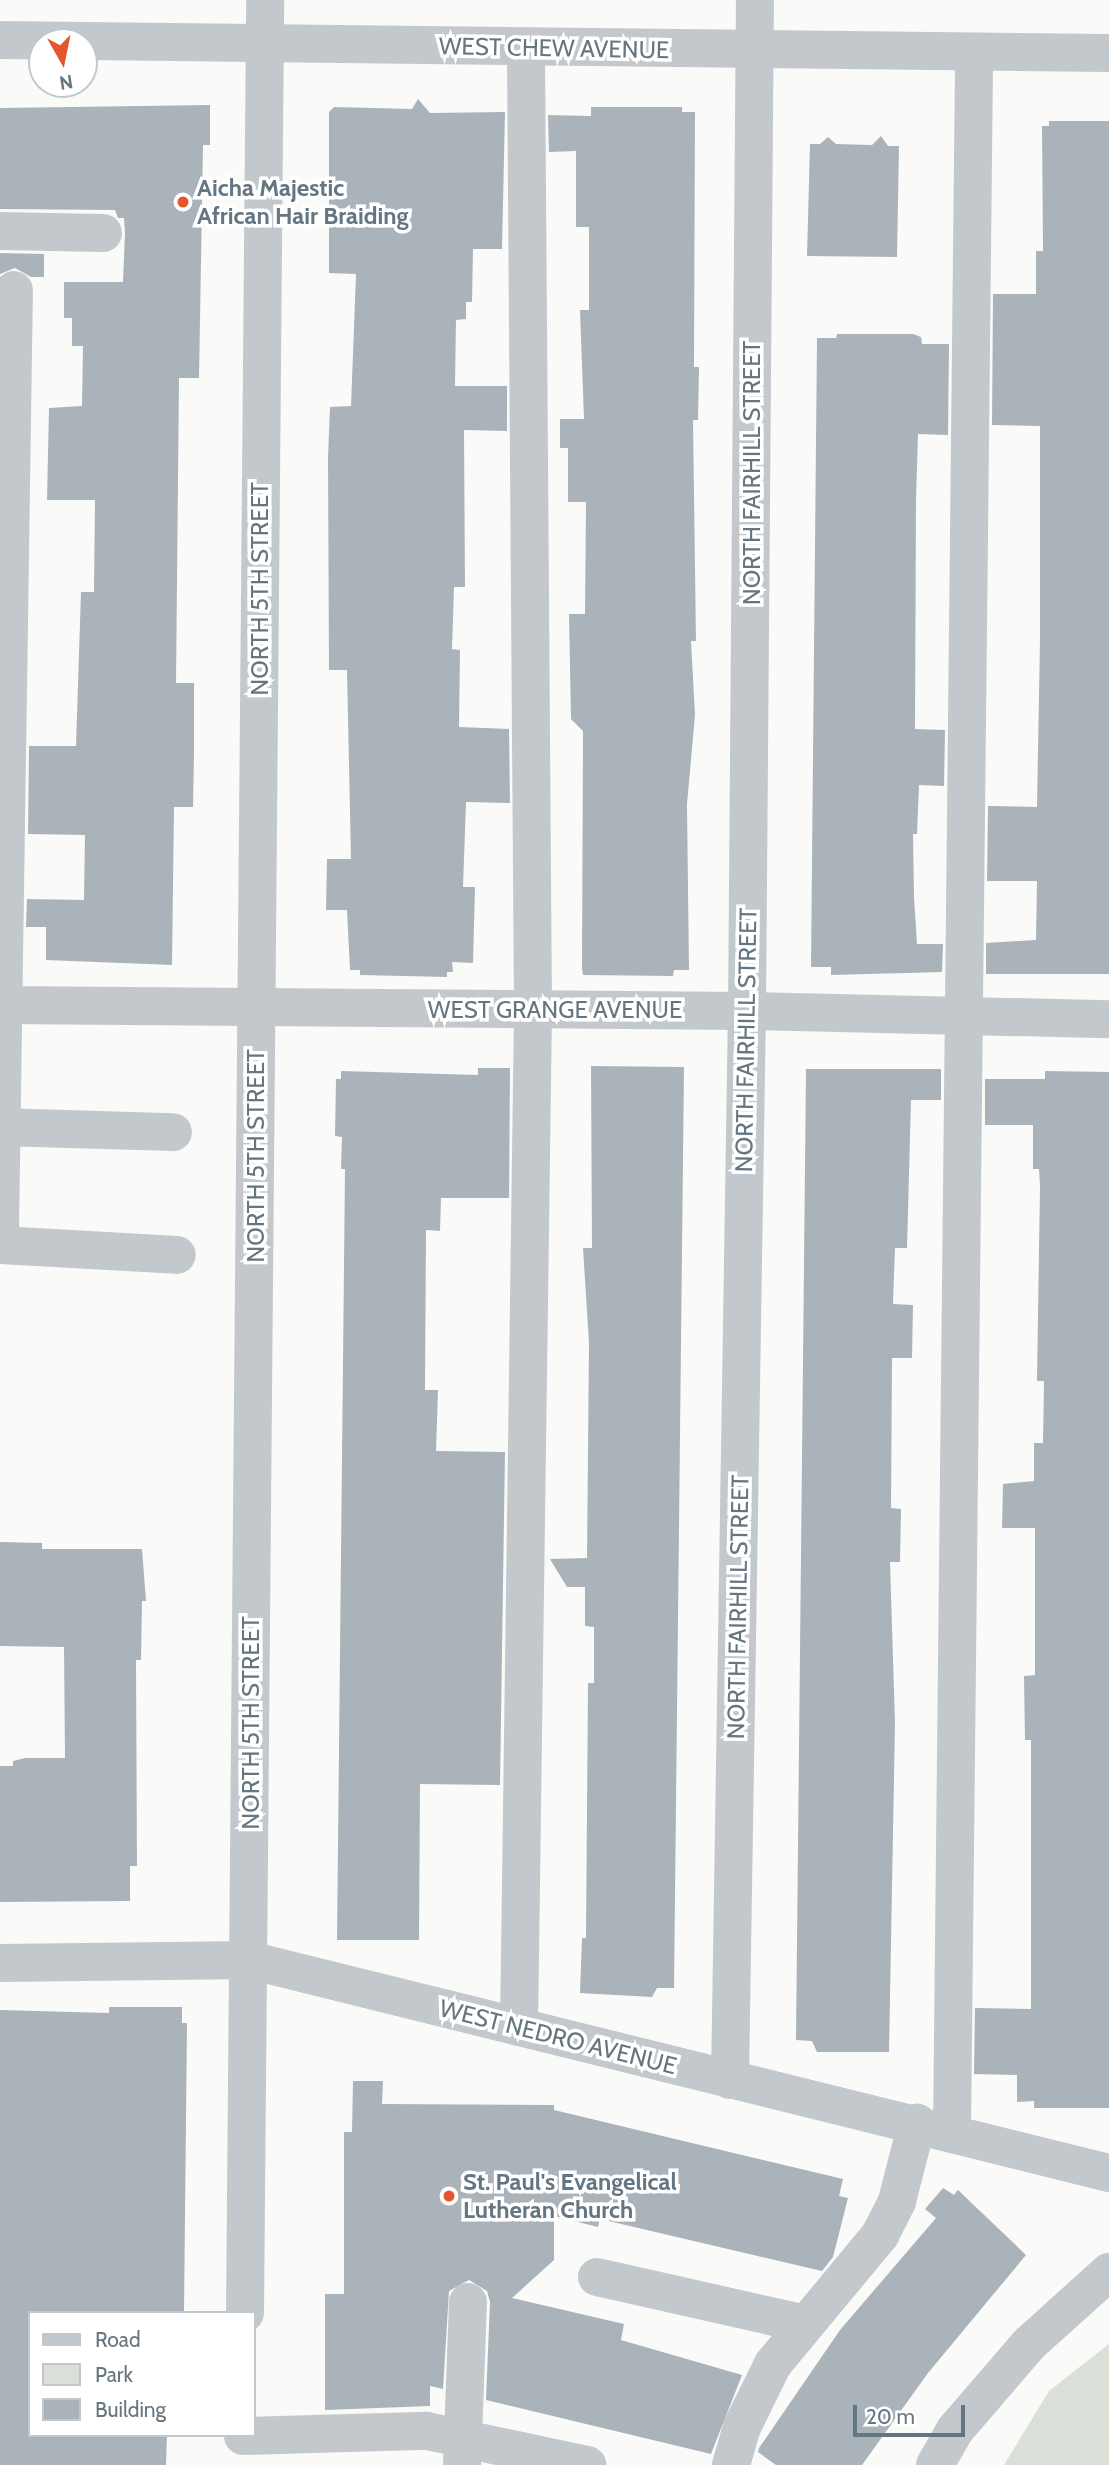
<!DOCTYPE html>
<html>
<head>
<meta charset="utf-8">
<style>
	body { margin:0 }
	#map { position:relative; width:1109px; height:2465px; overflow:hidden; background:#fafaf8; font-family:Cabin,sans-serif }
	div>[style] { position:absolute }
	.green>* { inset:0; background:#dadfd7 }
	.building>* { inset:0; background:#aab3b9 }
	.minor>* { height:38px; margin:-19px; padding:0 19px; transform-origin:19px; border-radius:19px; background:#c3c8cc }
	.dots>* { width:19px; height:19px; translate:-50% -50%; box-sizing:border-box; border:4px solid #fff; border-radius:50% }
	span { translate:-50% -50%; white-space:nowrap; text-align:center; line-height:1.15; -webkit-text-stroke:7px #fff; paint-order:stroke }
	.street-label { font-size:24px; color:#657683 }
	.poi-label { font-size:24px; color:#657683; font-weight:700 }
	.left { translate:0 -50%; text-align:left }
	.legend { position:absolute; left:28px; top:2311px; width:228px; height:126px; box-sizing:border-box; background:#fff; border:2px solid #c1c8cd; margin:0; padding:9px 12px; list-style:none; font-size:21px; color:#657683 }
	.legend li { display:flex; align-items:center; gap:14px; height:35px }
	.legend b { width:35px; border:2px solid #c1c8cd }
	.north { position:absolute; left:28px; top:28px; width:70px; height:70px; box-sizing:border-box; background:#fff; border:2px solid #c1c8cd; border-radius:50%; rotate:171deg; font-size:19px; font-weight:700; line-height:28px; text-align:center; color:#657683 }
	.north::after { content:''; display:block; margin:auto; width:24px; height:32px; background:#e4572e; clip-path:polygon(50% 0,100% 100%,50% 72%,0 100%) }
	.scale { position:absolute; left:853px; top:2405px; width:112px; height:32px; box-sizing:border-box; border:4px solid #657683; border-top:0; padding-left:9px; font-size:21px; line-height:24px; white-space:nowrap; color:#657683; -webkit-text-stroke:5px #fff; paint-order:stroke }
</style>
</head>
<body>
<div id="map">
	<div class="green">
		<i style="clip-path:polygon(1109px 2344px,1109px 2465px,1004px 2465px,1049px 2391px)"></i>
	</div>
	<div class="building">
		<i style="clip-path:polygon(418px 99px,430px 113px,505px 112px,502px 249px,473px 249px,472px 302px,466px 302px,466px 319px,456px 320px,455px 386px,507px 386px,507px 431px,464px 430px,465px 587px,454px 587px,452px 649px,460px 650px,459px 727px,509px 729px,510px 803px,466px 802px,463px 887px,475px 887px,473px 963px,452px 962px,453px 972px,447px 972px,447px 977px,360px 975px,360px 970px,350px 970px,347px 910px,326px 910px,327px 859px,351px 859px,347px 670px,329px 670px,328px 457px,330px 407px,351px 406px,356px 274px,329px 273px,329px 112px,334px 107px,412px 109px)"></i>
		<i style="clip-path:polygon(210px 105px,210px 145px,203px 145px,199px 378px,179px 378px,176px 683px,194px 683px,194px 754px,193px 807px,174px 807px,172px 965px,46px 960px,46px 927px,26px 927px,27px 899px,84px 900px,85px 835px,28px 834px,29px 746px,76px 746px,81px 592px,94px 592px,95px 500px,47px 500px,49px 408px,82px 406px,83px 346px,72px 346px,72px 318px,64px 318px,64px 282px,123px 282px,125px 233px,124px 218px,118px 218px,115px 210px,0 209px,0 108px)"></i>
		<i style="clip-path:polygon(591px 107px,682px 107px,682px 112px,695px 112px,694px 367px,699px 367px,698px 420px,693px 420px,696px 641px,691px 641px,695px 715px,687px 804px,689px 970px,674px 970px,673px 976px,583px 975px,582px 969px,583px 731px,571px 719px,569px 614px,585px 614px,586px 502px,568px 502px,568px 448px,560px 448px,560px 419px,584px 419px,580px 310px,589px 310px,589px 227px,576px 227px,576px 151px,549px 152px,548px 115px,591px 116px)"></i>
		<i style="clip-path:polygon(1049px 121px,1109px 121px,1109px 974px,986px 974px,986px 943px,1036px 940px,1037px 881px,987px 881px,988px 806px,1037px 807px,1040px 640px,1040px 426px,992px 425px,993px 294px,1036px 294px,1036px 251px,1043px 251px,1042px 126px,1049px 126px)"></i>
		<i style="clip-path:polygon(881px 136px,888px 146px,899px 146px,897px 257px,807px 256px,810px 144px,820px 144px,828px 137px,836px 144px,872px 145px)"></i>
		<i style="clip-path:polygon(0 253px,44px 254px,44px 277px,31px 277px,15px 268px,0 274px)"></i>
		<i style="clip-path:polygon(837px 334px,913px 334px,921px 337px,922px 344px,949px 344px,948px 435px,918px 434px,916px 499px,915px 729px,945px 730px,944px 786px,919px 785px,917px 834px,913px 834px,914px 897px,917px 944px,943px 944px,942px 972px,831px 975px,831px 967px,811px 967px,817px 338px,836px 338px)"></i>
		<i style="clip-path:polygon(591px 1066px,684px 1067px,674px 1988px,657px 1988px,652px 1997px,580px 1993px,582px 1938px,586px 1938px,588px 1683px,594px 1683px,594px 1627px,585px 1626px,585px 1587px,567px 1587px,550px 1559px,587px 1558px,589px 1343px,583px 1248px,592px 1248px)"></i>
		<i style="clip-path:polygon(478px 1068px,510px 1068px,509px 1198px,441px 1198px,440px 1231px,426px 1230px,425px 1390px,438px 1390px,436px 1451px,505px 1452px,500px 1785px,420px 1784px,419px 1940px,337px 1940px,345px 1169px,341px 1169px,342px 1137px,335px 1136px,336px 1079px,341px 1079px,341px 1071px,478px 1075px)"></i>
		<i style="clip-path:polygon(806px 1069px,941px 1069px,941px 1100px,911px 1100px,907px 1248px,895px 1248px,893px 1304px,913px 1305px,912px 1358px,892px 1358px,891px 1508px,901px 1509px,900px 1562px,890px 1562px,895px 1723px,889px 2052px,817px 2052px,812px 2041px,796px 2040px)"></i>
		<i style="clip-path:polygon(1045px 1071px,1109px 1072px,1109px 2108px,1034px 2108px,1034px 2101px,1017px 2102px,1017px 2075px,974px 2074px,975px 2008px,1031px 2009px,1031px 1740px,1025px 1740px,1024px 1676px,1035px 1675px,1035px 1528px,1002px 1528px,1003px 1484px,1034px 1481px,1034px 1443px,1043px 1443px,1044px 1381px,1037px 1381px,1040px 1186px,1039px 1169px,1033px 1169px,1033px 1125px,985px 1125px,985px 1079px,1045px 1079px)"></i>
		<i style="clip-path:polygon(0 1542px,42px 1543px,42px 1549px,142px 1549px,146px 1601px,142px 1601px,141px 1660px,136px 1660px,137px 1866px,130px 1866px,130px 1901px,0 1902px,0 1766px,13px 1766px,13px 1761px,25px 1758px,65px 1758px,64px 1647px,0 1646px)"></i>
		<i style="clip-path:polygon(109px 2007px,182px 2007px,182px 2023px,187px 2023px,184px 2313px,30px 2313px,30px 2435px,167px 2435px,166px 2465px,0 2465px,0 2010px,109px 2013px)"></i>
		<i style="clip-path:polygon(353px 2081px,383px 2081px,382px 2104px,554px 2105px,554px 2110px,843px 2179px,839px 2196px,848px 2198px,833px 2257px,822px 2271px,600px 2219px,598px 2227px,554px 2216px,554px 2260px,512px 2298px,624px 2324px,621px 2340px,742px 2375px,711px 2454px,486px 2400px,490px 2302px,487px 2291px,469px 2280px,449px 2291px,443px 2389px,430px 2386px,430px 2406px,325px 2410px,325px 2294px,344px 2294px,344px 2132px,352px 2132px)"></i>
		<i style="clip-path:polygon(943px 2188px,954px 2195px,958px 2190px,1026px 2255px,928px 2373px,862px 2465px,776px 2465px,758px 2452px,759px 2448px,840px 2330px,936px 2218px,925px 2209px)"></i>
	</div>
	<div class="minor">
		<i style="left:0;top:40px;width:1109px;rotate:0.67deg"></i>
		<i style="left:0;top:231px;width:103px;rotate:1.1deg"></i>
		<i style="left:0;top:1005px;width:747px;rotate:0.46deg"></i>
		<i style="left:747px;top:1011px;width:362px;rotate:1.3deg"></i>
		<i style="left:0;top:1127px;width:173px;rotate:1.7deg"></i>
		<i style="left:0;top:1229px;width:939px;rotate:-89.15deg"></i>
		<i style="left:0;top:1245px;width:177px;rotate:3.2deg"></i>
		<i style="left:0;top:1963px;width:249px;rotate:-0.7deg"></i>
		<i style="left:249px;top:1960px;width:886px;rotate:13.91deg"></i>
		<i style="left:519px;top:2027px;width:1018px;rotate:-89.21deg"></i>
		<i style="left:533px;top:1009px;width:961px;rotate:-90.42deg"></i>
		<i style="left:730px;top:2080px;width:1069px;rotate:-89.09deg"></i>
		<i style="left:747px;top:1011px;width:1011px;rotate:-89.55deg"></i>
		<i style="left:952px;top:2131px;width:2079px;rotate:-89.39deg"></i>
		<i style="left:597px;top:2277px;width:214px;rotate:12.7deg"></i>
		<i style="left:245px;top:2313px;width:2313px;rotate:-89.5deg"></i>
		<i style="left:243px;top:2436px;width:184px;rotate:-1.6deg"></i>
		<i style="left:427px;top:2431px;width:164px;rotate:12deg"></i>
		<i style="left:462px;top:2465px;width:163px;rotate:-87.9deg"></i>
		<i style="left:731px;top:2465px;width:40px;rotate:-74deg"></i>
		<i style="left:742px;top:2427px;width:70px;rotate:-63.8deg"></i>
		<i style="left:773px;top:2364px;width:168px;rotate:-50.3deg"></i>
		<i style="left:880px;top:2235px;width:38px;rotate:-63deg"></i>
		<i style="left:897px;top:2201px;width:81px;rotate:-75.6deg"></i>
		<i style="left:935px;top:2465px;width:40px;rotate:-60.3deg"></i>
		<i style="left:955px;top:2430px;width:113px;rotate:-49.3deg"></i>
		<i style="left:1029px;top:2344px;width:108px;rotate:-42deg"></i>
	</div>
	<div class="dots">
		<i style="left:183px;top:202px;background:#e4572e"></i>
		<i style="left:449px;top:2196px;background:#e4572e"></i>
	</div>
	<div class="street-label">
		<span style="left:554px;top:48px;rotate:1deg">WEST CHEW AVENUE</span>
		<span style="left:752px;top:473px;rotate:-90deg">NORTH FAIRHILL STREET</span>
		<span style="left:260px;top:589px;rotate:-90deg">NORTH 5TH STREET</span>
		<span style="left:555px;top:1010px">WEST GRANGE AVENUE</span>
		<span style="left:746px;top:1040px;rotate:-89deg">NORTH FAIRHILL STREET</span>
		<span style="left:256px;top:1156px;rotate:-90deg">NORTH 5TH STREET</span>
		<span style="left:738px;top:1607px;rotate:-89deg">NORTH FAIRHILL STREET</span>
		<span style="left:251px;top:1723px;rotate:-90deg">NORTH 5TH STREET</span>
		<span style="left:558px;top:2037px;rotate:14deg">WEST NEDRO AVENUE</span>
	</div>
	<div class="poi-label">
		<span class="left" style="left:197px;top:202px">Aicha Majestic<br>African Hair Braiding</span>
		<span class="left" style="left:463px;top:2196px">St. Paul's Evangelical<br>Lutheran Church</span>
	</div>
	<ul class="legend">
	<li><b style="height:9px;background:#c3c8cc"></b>Road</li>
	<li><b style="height:19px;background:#dadfd7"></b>Park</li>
	<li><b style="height:19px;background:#aab3b9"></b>Building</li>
	</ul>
	<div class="north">N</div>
	<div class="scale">20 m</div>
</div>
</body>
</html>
